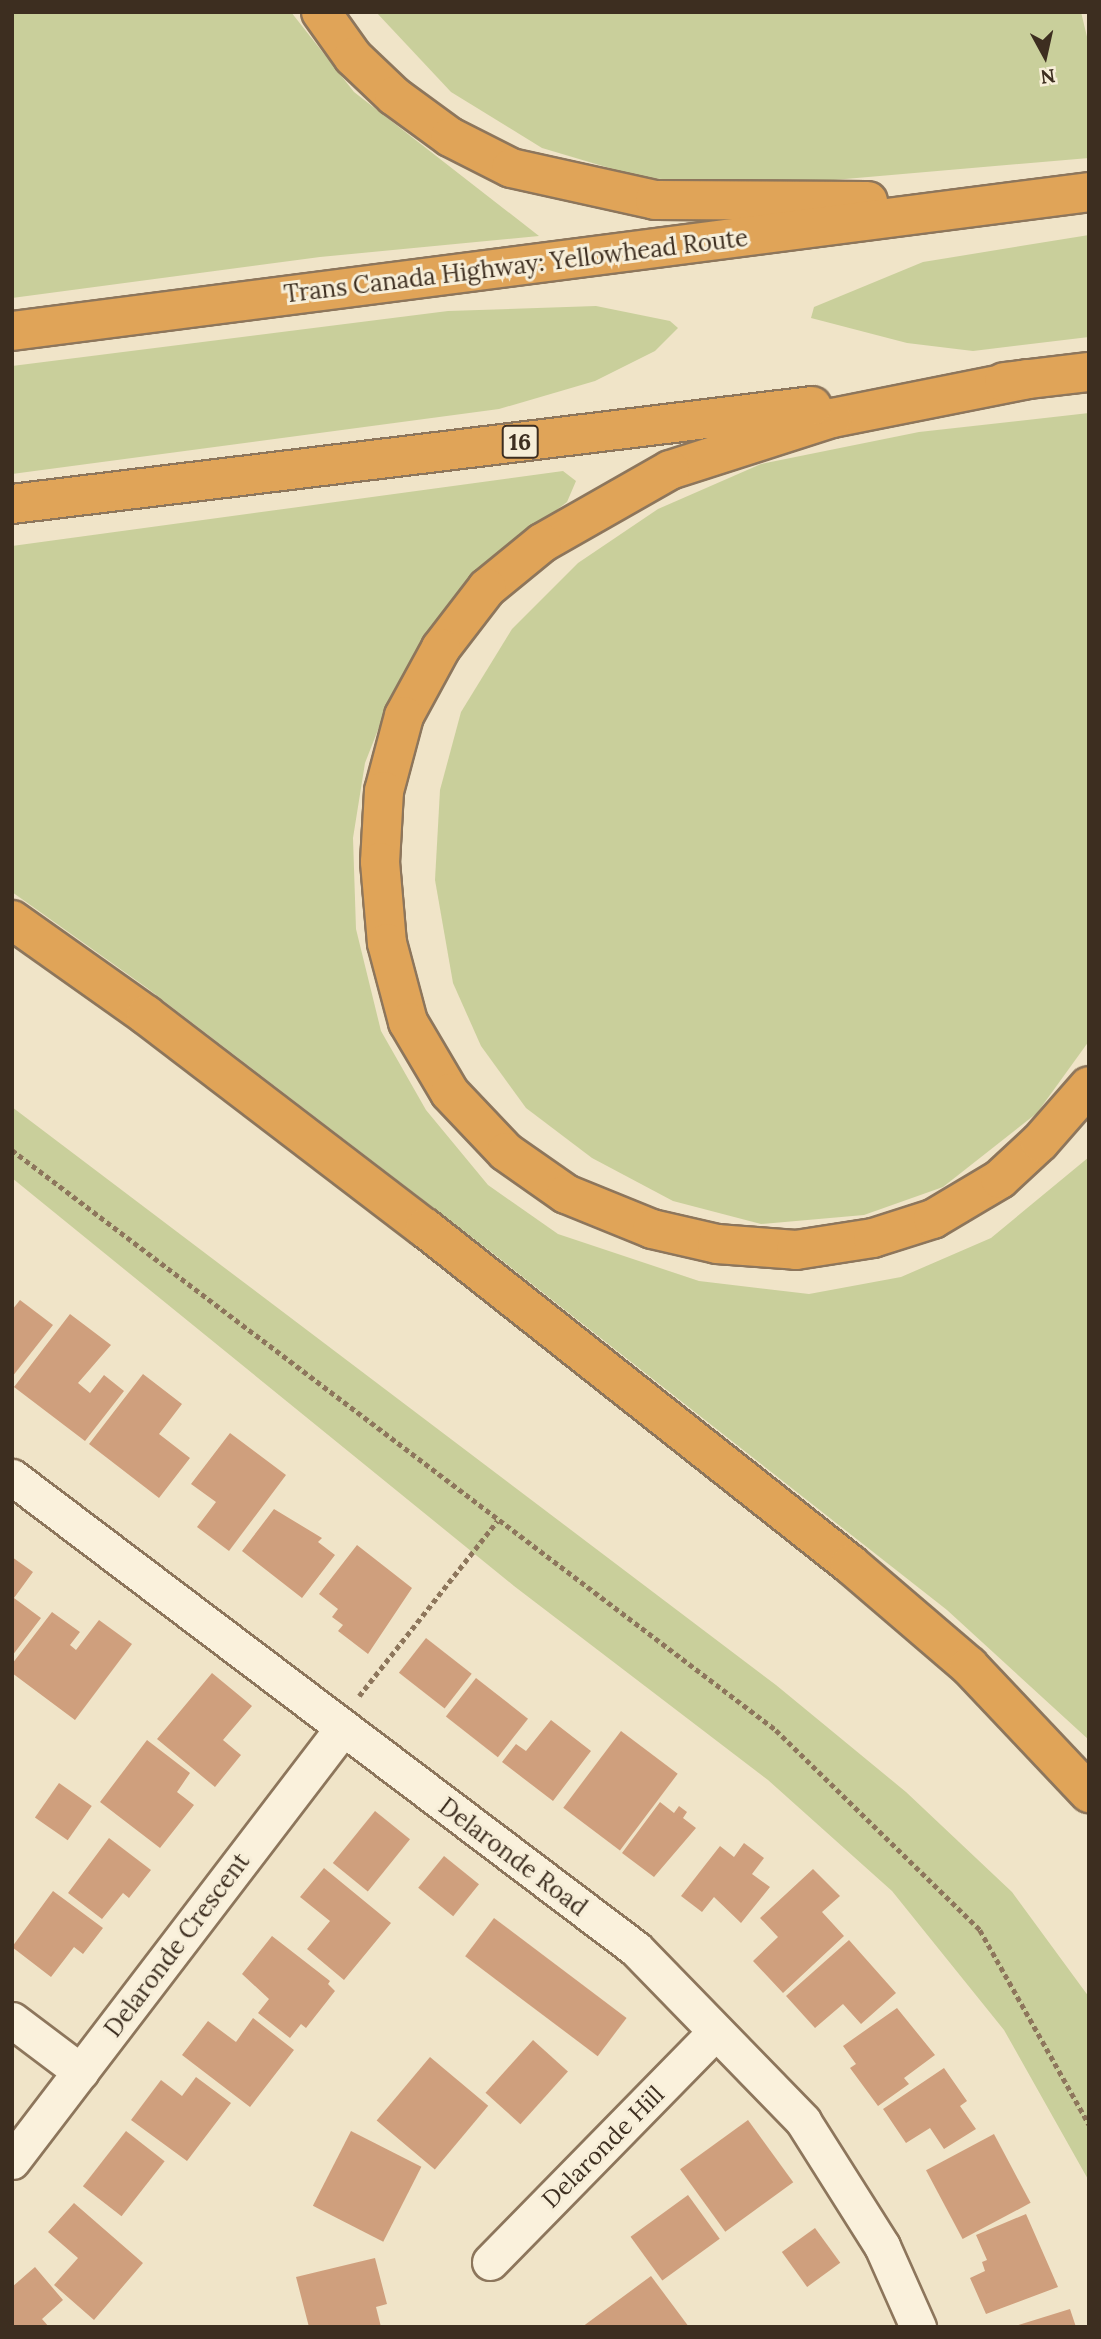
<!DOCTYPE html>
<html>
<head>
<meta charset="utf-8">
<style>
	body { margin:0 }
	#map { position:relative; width:1101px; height:2339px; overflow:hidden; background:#f0e4c8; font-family:Lora,serif }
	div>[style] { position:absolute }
	.green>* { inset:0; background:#c9cf9b }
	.building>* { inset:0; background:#cf9f7d; transform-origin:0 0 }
	.path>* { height:4.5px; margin-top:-2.25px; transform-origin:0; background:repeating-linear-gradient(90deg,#8d765c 0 5px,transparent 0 8.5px) }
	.roads { filter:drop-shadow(2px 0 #8d765c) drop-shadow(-2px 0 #8d765c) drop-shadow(0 2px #8d765c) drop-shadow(0 -2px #8d765c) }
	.minor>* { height:35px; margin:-17.5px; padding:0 17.5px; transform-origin:17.5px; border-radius:17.5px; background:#faf1dc }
	.motorway>* { height:38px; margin:-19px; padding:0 19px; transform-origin:19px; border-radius:19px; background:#e0a458 }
	span { translate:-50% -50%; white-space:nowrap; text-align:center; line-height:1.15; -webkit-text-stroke:6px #f7eed8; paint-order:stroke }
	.shield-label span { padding:2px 5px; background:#f7eed8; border:2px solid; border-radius:5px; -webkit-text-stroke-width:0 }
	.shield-label { font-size:23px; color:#3d2e20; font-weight:700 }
	.street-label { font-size:24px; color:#3d2e20 }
	.frame { position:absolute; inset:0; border:14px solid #3d2e20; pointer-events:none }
	.north { position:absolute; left:1010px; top:21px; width:70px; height:70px; -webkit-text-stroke:5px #f7eed8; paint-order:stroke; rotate:172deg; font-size:19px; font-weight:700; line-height:28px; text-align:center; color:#3d2e20 }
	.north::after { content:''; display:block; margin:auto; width:24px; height:32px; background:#3d2e20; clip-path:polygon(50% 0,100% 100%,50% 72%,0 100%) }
</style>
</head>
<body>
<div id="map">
	<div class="green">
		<i style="clip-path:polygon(12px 12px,291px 12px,354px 92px,539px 236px,320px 257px,12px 298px)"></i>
		<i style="clip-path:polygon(376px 12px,1081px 12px,1089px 45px,1089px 158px,776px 185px,643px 178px,542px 148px,451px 92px)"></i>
		<i style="clip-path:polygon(1089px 235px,1089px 337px,973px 351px,907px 343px,811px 318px,814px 307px,923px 262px)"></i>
		<i style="clip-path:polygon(596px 306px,670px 321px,678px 328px,655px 351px,595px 381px,499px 409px,12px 474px,12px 366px,448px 311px)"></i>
		<i style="clip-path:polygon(1089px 413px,1089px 1041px,1037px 1113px,943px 1187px,864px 1215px,761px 1224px,673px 1201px,592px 1158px,526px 1108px,481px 1046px,453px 983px,435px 880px,440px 790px,461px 712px,512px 629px,578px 563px,658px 509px,761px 464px,919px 432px)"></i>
		<i style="clip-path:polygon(563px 471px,576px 481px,567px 502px,510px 546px,441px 617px,385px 712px,365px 763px,353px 838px,356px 929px,381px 1031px,426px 1110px,488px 1185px,558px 1234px,699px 1281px,809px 1294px,901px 1277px,991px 1238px,1089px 1157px,1089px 1740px,947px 1610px,486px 1248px,147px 988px,12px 892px,12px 546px)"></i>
		<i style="clip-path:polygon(12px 1107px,776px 1685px,906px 1792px,1012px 1892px,1089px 1997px,1089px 2181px,1004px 2030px,892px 1891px,768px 1780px,514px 1586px,12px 1178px)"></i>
	</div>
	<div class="building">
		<i style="clip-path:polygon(20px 1300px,53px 1325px,12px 1377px,12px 1310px)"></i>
		<i style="clip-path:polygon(70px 1314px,111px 1345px,78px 1383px,90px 1393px,104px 1375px,124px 1391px,85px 1441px,14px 1387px)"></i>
		<i style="clip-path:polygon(143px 1374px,182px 1404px,159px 1434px,190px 1458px,159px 1498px,89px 1444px)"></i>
		<i style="clip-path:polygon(230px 1433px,286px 1475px,229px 1551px,197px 1527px,216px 1502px,191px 1484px)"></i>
		<i style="clip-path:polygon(274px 1509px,322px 1538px,318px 1542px,335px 1555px,302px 1598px,242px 1551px)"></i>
		<i style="clip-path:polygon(357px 1545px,412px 1588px,368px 1654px,338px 1631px,343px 1625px,332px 1617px,338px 1609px,319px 1594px)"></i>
		<i style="clip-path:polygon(12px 1557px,33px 1572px,14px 1598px,41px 1618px,12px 1656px)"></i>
		<i style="clip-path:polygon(52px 1612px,80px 1632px,70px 1645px,76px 1650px,99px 1620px,132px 1644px,75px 1720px,12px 1673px,12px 1664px)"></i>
		<i style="left:426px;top:1638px;width:58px;height:44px;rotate:38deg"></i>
		<i style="clip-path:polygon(212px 1673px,252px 1706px,223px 1740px,241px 1755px,215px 1787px,157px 1739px)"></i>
		<i style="left:476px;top:1678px;width:66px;height:49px;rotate:38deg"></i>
		<i style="clip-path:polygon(551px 1720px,591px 1751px,553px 1801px,502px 1762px,516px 1744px,526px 1751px)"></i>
		<i style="left:621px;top:1731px;width:71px;height:96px;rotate:37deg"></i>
		<i style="clip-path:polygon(147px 1740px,190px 1773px,177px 1792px,194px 1805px,160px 1848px,100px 1802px)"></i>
		<i style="left:59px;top:1783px;width:40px;height:42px;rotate:35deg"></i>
		<i style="clip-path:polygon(660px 1802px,674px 1813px,679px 1806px,687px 1812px,683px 1818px,696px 1828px,654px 1877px,622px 1853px)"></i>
		<i style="left:375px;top:1811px;width:45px;height:67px;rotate:39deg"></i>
		<i style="clip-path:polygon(109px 1838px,151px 1870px,129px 1898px,123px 1893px,102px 1919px,68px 1893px)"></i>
		<i style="clip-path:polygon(744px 1843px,764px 1858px,752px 1874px,770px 1887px,741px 1923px,714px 1897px,702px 1912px,681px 1896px,720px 1846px,734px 1857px)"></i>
		<i style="left:444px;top:1856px;width:45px;height:41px;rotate:39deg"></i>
		<i style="clip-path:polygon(324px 1868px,391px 1923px,344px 1980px,307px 1949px,330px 1921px,300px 1897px)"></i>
		<i style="clip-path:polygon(813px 1869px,840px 1896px,822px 1912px,844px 1936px,783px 1993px,753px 1961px,778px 1937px,760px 1918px)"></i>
		<i style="clip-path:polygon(53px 1891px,103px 1928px,83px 1954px,74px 1947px,51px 1977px,12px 1947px)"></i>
		<i style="left:494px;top:1918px;width:166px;height:48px;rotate:37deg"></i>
		<i style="clip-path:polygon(272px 1936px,330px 1981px,328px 1984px,335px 1991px,306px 2028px,301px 2024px,290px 2038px,258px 2013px,269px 1999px,242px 1974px)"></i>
		<i style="clip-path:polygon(849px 1940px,896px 1993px,861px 2024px,843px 2004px,815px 2028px,786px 1996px)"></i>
		<i style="clip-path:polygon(897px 2008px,935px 2055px,904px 2078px,909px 2084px,878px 2106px,850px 2068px,856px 2064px,843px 2046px)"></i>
		<i style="clip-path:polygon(253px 2018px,294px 2050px,250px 2107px,182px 2055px,208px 2021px,236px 2042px)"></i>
		<i style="left:533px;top:2040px;width:47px;height:71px;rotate:42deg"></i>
		<i style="left:430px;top:2057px;width:76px;height:83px;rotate:40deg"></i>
		<i style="clip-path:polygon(944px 2068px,967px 2101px,960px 2106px,976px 2129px,944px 2149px,930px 2128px,906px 2143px,883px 2109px)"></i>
		<i style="clip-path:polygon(196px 2077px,231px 2103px,187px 2161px,131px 2120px,161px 2080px,182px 2096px)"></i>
		<i style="left:748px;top:2120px;width:77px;height:84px;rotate:54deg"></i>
		<i style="left:126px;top:2131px;width:49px;height:70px;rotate:38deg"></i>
		<i style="left:351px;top:2131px;width:79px;height:84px;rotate:27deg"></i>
		<i style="left:994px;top:2134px;width:78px;height:77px;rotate:62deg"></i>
		<i style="left:688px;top:2195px;width:54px;height:71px;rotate:54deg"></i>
		<i style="clip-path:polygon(74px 2203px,143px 2263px,94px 2320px,54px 2285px,78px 2258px,48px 2232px)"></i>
		<i style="clip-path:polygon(1026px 2214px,1058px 2287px,986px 2314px,970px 2278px,985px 2271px,982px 2262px,987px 2260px,976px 2235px)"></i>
		<i style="left:815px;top:2228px;width:43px;height:41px;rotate:54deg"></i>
		<i style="clip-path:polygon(375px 2258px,387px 2304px,376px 2307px,381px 2327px,309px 2327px,296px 2277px)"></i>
		<i style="clip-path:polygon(35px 2267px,63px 2300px,42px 2319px,49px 2327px,12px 2327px,12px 2287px)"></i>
		<i style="clip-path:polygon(651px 2276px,689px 2327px,582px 2327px)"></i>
		<i style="clip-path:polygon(1070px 2309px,1076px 2327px,1015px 2327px,1015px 2326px)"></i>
	</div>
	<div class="path">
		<i style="left:12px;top:1150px;width:959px;rotate:37.2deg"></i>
		<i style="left:776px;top:1730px;width:286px;rotate:44.4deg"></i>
		<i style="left:980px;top:1930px;width:223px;rotate:60.7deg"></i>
		<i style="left:359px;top:1696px;width:223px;rotate:-51.7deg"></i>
	</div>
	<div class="roads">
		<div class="minor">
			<i style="left:12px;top:1477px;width:782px;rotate:37.1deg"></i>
			<i style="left:636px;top:1949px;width:240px;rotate:45.8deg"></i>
			<i style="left:803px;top:2121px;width:148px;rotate:57.7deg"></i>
			<i style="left:882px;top:2246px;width:89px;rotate:66deg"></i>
			<i style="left:12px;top:2020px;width:86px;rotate:37deg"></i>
			<i style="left:12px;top:2161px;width:544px;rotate:-52.62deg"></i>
			<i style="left:490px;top:2262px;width:322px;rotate:-45.6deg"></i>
		</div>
		<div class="motorway">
			<i style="left:321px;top:12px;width:55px;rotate:54.6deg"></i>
			<i style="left:353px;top:57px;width:57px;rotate:43.6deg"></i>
			<i style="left:394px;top:96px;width:69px;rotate:36.2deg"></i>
			<i style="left:450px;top:137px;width:68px;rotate:26.9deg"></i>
			<i style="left:511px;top:168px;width:148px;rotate:12.5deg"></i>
			<i style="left:655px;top:200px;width:213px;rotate:0.3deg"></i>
			<i style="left:12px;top:331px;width:1086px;rotate:-7.35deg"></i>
			<i style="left:1028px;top:379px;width:200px;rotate:168.7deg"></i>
			<i style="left:832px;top:418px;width:170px;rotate:162.2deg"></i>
			<i style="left:670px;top:470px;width:147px;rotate:150.3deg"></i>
			<i style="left:542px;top:543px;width:71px;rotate:140.7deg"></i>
			<i style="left:487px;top:588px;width:76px;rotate:127.5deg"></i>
			<i style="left:441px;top:648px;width:77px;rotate:118.6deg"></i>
			<i style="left:404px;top:716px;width:78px;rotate:104.9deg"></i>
			<i style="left:384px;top:791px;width:71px;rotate:93.2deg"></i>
			<i style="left:380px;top:862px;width:81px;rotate:85.1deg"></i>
			<i style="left:387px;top:943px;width:82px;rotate:75.1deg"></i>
			<i style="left:408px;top:1022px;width:82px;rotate:59.4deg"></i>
			<i style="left:450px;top:1093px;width:81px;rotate:46.5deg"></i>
			<i style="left:506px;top:1152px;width:73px;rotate:35deg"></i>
			<i style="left:566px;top:1194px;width:93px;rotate:22.1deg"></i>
			<i style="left:652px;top:1229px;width:67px;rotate:13deg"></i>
			<i style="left:717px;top:1244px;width:79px;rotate:4.3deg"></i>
			<i style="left:796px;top:1250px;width:78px;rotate:-8.9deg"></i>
			<i style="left:873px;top:1238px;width:63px;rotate:-17.6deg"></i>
			<i style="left:933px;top:1219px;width:78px;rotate:-30.8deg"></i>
			<i style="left:1000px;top:1179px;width:54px;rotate:-42.8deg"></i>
			<i style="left:1040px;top:1142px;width:74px;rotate:-48.8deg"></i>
			<i style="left:1004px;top:382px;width:86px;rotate:-6.7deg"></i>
			<i style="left:12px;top:504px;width:806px;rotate:-6.98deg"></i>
			<i style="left:12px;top:920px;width:164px;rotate:35.3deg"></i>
			<i style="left:146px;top:1015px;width:351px;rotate:37.4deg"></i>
			<i style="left:425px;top:1228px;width:542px;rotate:38.33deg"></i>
			<i style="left:850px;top:1564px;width:157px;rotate:40.6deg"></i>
			<i style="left:969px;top:1666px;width:175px;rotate:46.6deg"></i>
		</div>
	</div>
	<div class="shield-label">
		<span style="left:520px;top:442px">16</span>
	</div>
	<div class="street-label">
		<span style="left:516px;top:266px;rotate:-7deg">Trans Canada Highway: Yellowhead Route</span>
		<span style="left:513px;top:1857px;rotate:37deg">Delaronde Road</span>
		<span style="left:177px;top:1945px;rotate:-53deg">Delaronde Crescent</span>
		<span style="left:603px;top:2147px;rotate:-45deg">Delaronde Hill</span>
	</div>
	<div class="frame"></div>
	<div class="north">N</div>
</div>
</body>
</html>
